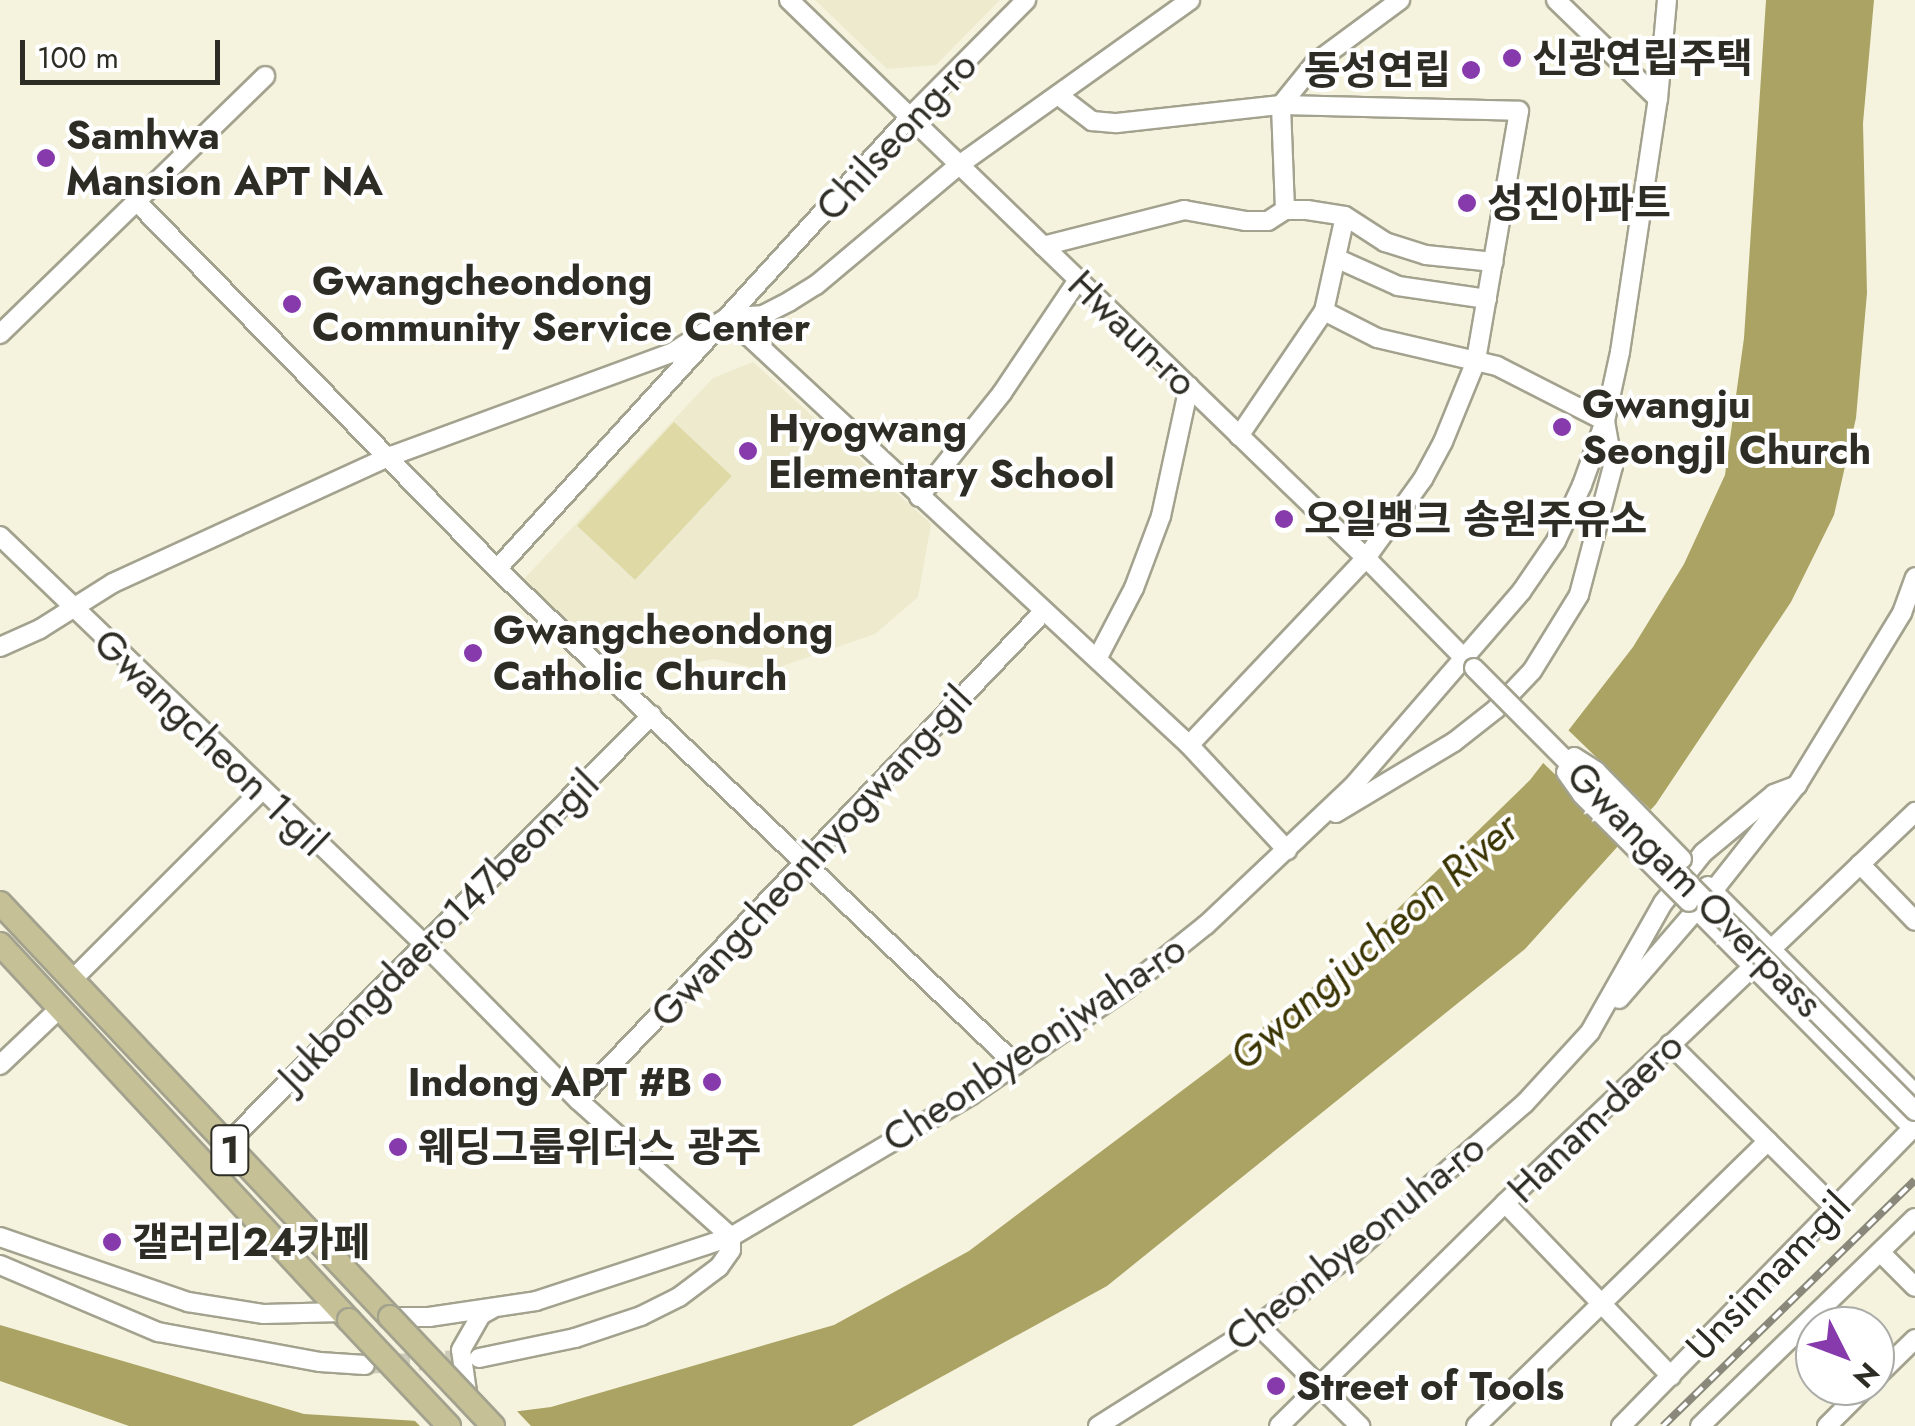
<!DOCTYPE html>
<html>
<head>
<meta charset="utf-8">
<style>
	body { margin:0 }
	#map { position:relative; width:1915px; height:1426px; overflow:hidden; background:#f5f3de; font-family:Jost,"Noto Sans KR",sans-serif }
	div>[style] { position:absolute }
	.built>* { inset:0; background:#edeacd }
	.green>* { inset:0; background:#dfd9a5; transform-origin:0 0 }
	.water>* { inset:0; background:#aba364 }
	.pier>* { inset:0; background:#f5f3de; transform-origin:0 0 }
	.minor-tunnel>* { height:18px; margin-top:-9px; transform-origin:0; background:repeating-linear-gradient(90deg,#cdcbb9 0 18px,transparent 0 27px) }
	.roads { filter:drop-shadow(2px 0 #a3a28e) drop-shadow(-2px 0 #a3a28e) drop-shadow(0 2px #a3a28e) drop-shadow(0 -2px #a3a28e) }
	.minor>* { height:18px; margin:-9px; padding:0 9px; transform-origin:9px; border-radius:9px; background:#fff }
	.major>* { height:22px; margin:-11px; padding:0 11px; transform-origin:11px; border-radius:11px; background:#c5c096 }
	.rail>* { height:8px; margin-top:-4px; transform-origin:0; background:repeating-linear-gradient(90deg,#fff 0 11px,#89887a 0 22px); box-sizing:border-box; border-block:2px solid #89887a }
	.bridges { filter:drop-shadow(2px 0 #a3a28e) drop-shadow(-2px 0 #a3a28e) drop-shadow(0 2px #a3a28e) drop-shadow(0 -2px #a3a28e) }
	.minor-bridge>* { height:18px; margin:-9px; padding:0 9px; transform-origin:9px; border-radius:9px; background:#fff }
	.major-bridge>* { height:22px; margin:-11px; padding:0 11px; transform-origin:11px; border-radius:11px; background:#c5c096 }
	.dots>* { width:28px; height:28px; translate:-50% -50%; box-sizing:border-box; border:5px solid #fff; border-radius:50% }
	span { translate:-50% -50%; white-space:nowrap; text-align:center; line-height:1.15; -webkit-text-stroke:8px #fff; paint-order:stroke }
	.shield-label span { padding:2px 8px; background:#fff; border:2px solid; border-radius:8px; -webkit-text-stroke-width:0 }
	.shield-label { font-size:38px; color:#2e2d25; font-weight:700 }
	.poi-label { font-size:40px; color:#2e2d25; font-weight:700 }
	.left { translate:0 -50%; text-align:left }
	.right { translate:-100% -50%; text-align:right }
	.street-label { font-size:40px; color:#2e2d25 }
	.water-label { font-size:42px; color:#3a3400; font-style:italic }
	.north { position:absolute; left:1795px; top:1306px; width:100px; height:100px; box-sizing:border-box; background:#fff; border:2px solid #ababa8; border-radius:50%; rotate:132deg; font-size:28px; font-weight:700; line-height:40px; text-align:center; color:#2e2d25 }
	.north::after { content:''; display:block; margin:auto; width:35px; height:45px; background:#863aab; clip-path:polygon(50% 0,100% 100%,50% 72%,0 100%) }
	.scale { position:absolute; left:20px; top:40px; width:200px; height:45px; box-sizing:border-box; border:5px solid #2e2d25; border-top:0; padding-left:12px; font-size:30px; line-height:35px; white-space:nowrap; color:#2e2d25; -webkit-text-stroke:8px #fff; paint-order:stroke }
</style>
</head>
<body>
<div id="map">
	<div class="built">
		<i style="clip-path:polygon(815px 0,1000px 0,936px 65px,887px 69px)"></i>
		<i style="clip-path:polygon(753px 362px,931px 524px,918px 597px,875px 634px,768px 671px,714px 659px,624px 677px,522px 581px,713px 378px)"></i>
	</div>
	<div class="green">
		<i style="left:674px;top:422px;width:79px;height:142px;rotate:43deg"></i>
	</div>
	<div class="water">
		<i style="clip-path:polygon(1766px 0,1874px 0,1863px 123px,1867px 293px,1856px 418px,1834px 515px,1791px 602px,1656px 804px,1525px 949px,1107px 1286px,852px 1426px,129px 1426px,0 1381px,0 1325px,304px 1414px,434px 1422px,551px 1407px,834px 1325px,969px 1251px,1220px 1062px,1340px 965px,1530px 780px,1633px 647px,1684px 564px,1725px 475px,1744px 338px)"></i>
	</div>
	<div class="pier">
		<i style="left:1565px;top:727px;width:124px;height:41px;rotate:44deg"></i>
		<i style="clip-path:polygon(513px 1407px,531px 1426px,420px 1426px,410px 1416px)"></i>
	</div>
	<div class="minor-tunnel">
		<i style="left:365px;top:1365px;width:108px;rotate:-3.7deg"></i>
	</div>
	<div class="roads">
		<div class="minor">
			<i style="left:789px;top:0;width:803px;rotate:44.04deg"></i>
			<i style="left:1366px;top:558px;width:147px;rotate:45.6deg"></i>
			<i style="left:1556px;top:0;width:142px;rotate:44.1deg"></i>
			<i style="left:1058px;top:95px;width:43px;rotate:37.4deg"></i>
			<i style="left:1092px;top:121px;width:25px;rotate:5deg"></i>
			<i style="left:1117px;top:123px;width:165px;rotate:-6.3deg"></i>
			<i style="left:1281px;top:105px;width:238px;rotate:1.4deg"></i>
			<i style="left:1519px;top:111px;width:254px;rotate:99.8deg"></i>
			<i style="left:1476px;top:361px;width:87px;rotate:112.2deg"></i>
			<i style="left:1443px;top:442px;width:42px;rotate:118.4deg"></i>
			<i style="left:1423px;top:479px;width:97px;rotate:125.8deg"></i>
			<i style="left:1366px;top:558px;width:257px;rotate:133.4deg"></i>
			<i style="left:135px;top:200px;width:517px;rotate:45.55deg"></i>
			<i style="left:497px;top:569px;width:718px;rotate:43.7deg"></i>
			<i style="left:1285px;top:210px;width:105px;rotate:-92.2deg"></i>
			<i style="left:1281px;top:105px;width:54px;rotate:-51deg"></i>
			<i style="left:1315px;top:63px;width:106px;rotate:-36.5deg"></i>
			<i style="left:1043px;top:246px;width:146px;rotate:-14.3deg"></i>
			<i style="left:1184px;top:210px;width:62px;rotate:10.2deg"></i>
			<i style="left:1245px;top:221px;width:23px"></i>
			<i style="left:1268px;top:221px;width:20px;rotate:-33deg"></i>
			<i style="left:1285px;top:210px;width:22px"></i>
			<i style="left:1307px;top:210px;width:38px;rotate:9deg"></i>
			<i style="left:1345px;top:216px;width:48px;rotate:33deg"></i>
			<i style="left:1385px;top:242px;width:43px;rotate:17.6deg"></i>
			<i style="left:1426px;top:255px;width:68px;rotate:5.9deg"></i>
			<i style="left:1338px;top:259px;width:66px;rotate:24.2deg"></i>
			<i style="left:1398px;top:286px;width:90px;rotate:8.3deg"></i>
			<i style="left:1324px;top:311px;width:59px;rotate:27deg"></i>
			<i style="left:1377px;top:338px;width:123px;rotate:13.1deg"></i>
			<i style="left:1497px;top:366px;width:121px;rotate:27deg"></i>
			<i style="left:1605px;top:421px;width:46px;rotate:79.9deg"></i>
			<i style="left:1613px;top:466px;width:133px;rotate:104.8deg"></i>
			<i style="left:1579px;top:595px;width:89px;rotate:121.7deg"></i>
			<i style="left:1532px;top:671px;width:52px;rotate:133.5deg"></i>
			<i style="left:1496px;top:709px;width:53px;rotate:141.8deg"></i>
			<i style="left:1454px;top:742px;width:138px;rotate:149deg"></i>
			<i style="left:728px;top:317px;width:629px;rotate:42.87deg"></i>
			<i style="left:1189px;top:745px;width:144px;rotate:47deg"></i>
			<i style="left:0;top:334px;width:370px;rotate:-44.2deg"></i>
			<i style="left:1239px;top:436px;width:151px;rotate:-55.8deg"></i>
			<i style="left:1324px;top:311px;width:97px;rotate:-77.5deg"></i>
			<i style="left:919px;top:497px;width:133px;rotate:-51.4deg"></i>
			<i style="left:1002px;top:393px;width:136px;rotate:-56.1deg"></i>
			<i style="left:0;top:536px;width:591px;rotate:43.9deg"></i>
			<i style="left:426px;top:946px;width:216px;rotate:45.4deg"></i>
			<i style="left:578px;top:1100px;width:205px;rotate:41.8deg"></i>
			<i style="left:731px;top:1237px;width:13px;rotate:90deg"></i>
			<i style="left:731px;top:1250px;width:21px;rotate:125deg"></i>
			<i style="left:719px;top:1267px;width:50px;rotate:143.1deg"></i>
			<i style="left:679px;top:1297px;width:42px;rotate:153.4deg"></i>
			<i style="left:641px;top:1316px;width:70px;rotate:161.6deg"></i>
			<i style="left:575px;top:1338px;width:98px;rotate:168.2deg"></i>
			<i style="left:497px;top:569px;width:612px;rotate:-47.58deg"></i>
			<i style="left:910px;top:117px;width:165px;rotate:-45.2deg"></i>
			<i style="left:0;top:647px;width:44px;rotate:-24.2deg"></i>
			<i style="left:40px;top:629px;width:86px;rotate:-32.2deg"></i>
			<i style="left:113px;top:583px;width:306px;rotate:-24.6deg"></i>
			<i style="left:391px;top:456px;width:301px;rotate:-20.2deg"></i>
			<i style="left:673px;top:352px;width:65px;rotate:-32.5deg"></i>
			<i style="left:728px;top:317px;width:35px;rotate:-3deg"></i>
			<i style="left:763px;top:315px;width:30px;rotate:-27deg"></i>
			<i style="left:790px;top:301px;width:31px;rotate:-32deg"></i>
			<i style="left:816px;top:285px;width:187px;rotate:-40deg"></i>
			<i style="left:959px;top:165px;width:284px;rotate:-35.5deg"></i>
			<i style="left:1097px;top:659px;width:80px;rotate:-62.5deg"></i>
			<i style="left:1134px;top:588px;width:77px;rotate:-69.4deg"></i>
			<i style="left:1161px;top:516px;width:133px;rotate:-77.8deg"></i>
			<i style="left:1860px;top:864px;width:79px;rotate:46deg"></i>
			<i style="left:1708px;top:886px;width:293px;rotate:45.1deg"></i>
			<i style="left:1713px;top:891px;width:134px;rotate:-51.7deg"></i>
			<i style="left:1689px;top:902px;width:318px;rotate:45.3deg"></i>
			<i style="left:72px;top:980px;width:269px;rotate:-45deg"></i>
			<i style="left:1619px;top:999px;width:119px;rotate:-49.1deg"></i>
			<i style="left:1670px;top:1044px;width:233px;rotate:44.8deg"></i>
			<i style="left:0;top:1065px;width:81px;rotate:-43.5deg"></i>
			<i style="left:578px;top:1100px;width:675px;rotate:-46.38deg"></i>
			<i style="left:226px;top:1145px;width:605px;rotate:-45.27deg"></i>
			<i style="left:1505px;top:1203px;width:240px;rotate:46.2deg"></i>
			<i style="left:0;top:1237px;width:199px;rotate:19.1deg"></i>
			<i style="left:188px;top:1302px;width:77px;rotate:9deg"></i>
			<i style="left:264px;top:1314px;width:77px;rotate:-1.5deg"></i>
			<i style="left:1880px;top:1252px;width:49px;rotate:45deg"></i>
			<i style="left:0;top:1265px;width:172px;rotate:23deg"></i>
			<i style="left:158px;top:1332px;width:165px;rotate:10.5deg"></i>
			<i style="left:320px;top:1362px;width:45px;rotate:3.8deg"></i>
			<i style="left:390px;top:1317px;width:39px"></i>
			<i style="left:429px;top:1317px;width:108px;rotate:-8.5deg"></i>
			<i style="left:536px;top:1301px;width:205px;rotate:-18.2deg"></i>
			<i style="left:731px;top:1237px;width:279px;rotate:-30.6deg"></i>
			<i style="left:971px;top:1095px;width:188px;rotate:-34.4deg"></i>
			<i style="left:1126px;top:989px;width:102px;rotate:-38.7deg"></i>
			<i style="left:1206px;top:925px;width:202px;rotate:-43.4deg"></i>
			<i style="left:1353px;top:786px;width:257px;rotate:-49.1deg"></i>
			<i style="left:1521px;top:592px;width:62px;rotate:-55.5deg"></i>
			<i style="left:1556px;top:541px;width:62px;rotate:-65.1deg"></i>
			<i style="left:1582px;top:485px;width:68px;rotate:-70.2deg"></i>
			<i style="left:1605px;top:421px;width:71px;rotate:-77.7deg"></i>
			<i style="left:1620px;top:352px;width:256px;rotate:-81.5deg"></i>
			<i style="left:1658px;top:99px;width:99px;rotate:-84.8deg"></i>
			<i style="left:1258px;top:1325px;width:144px;rotate:44.7deg"></i>
			<i style="left:1875px;top:1378px;width:56px;rotate:-44.3deg"></i>
			<i style="left:468px;top:1399px;width:49px;rotate:-98.1deg"></i>
			<i style="left:461px;top:1350px;width:40px;rotate:-60.3deg"></i>
			<i style="left:481px;top:1315px;width:13px;rotate:-29deg"></i>
			<i style="left:1098px;top:1426px;width:189px;rotate:-32.3deg"></i>
			<i style="left:1258px;top:1325px;width:119px;rotate:-37.2deg"></i>
			<i style="left:1353px;top:1253px;width:228px;rotate:-41.1deg"></i>
			<i style="left:1525px;top:1103px;width:96px;rotate:-47.5deg"></i>
			<i style="left:1590px;top:1032px;width:148px;rotate:-60.5deg"></i>
			<i style="left:1663px;top:903px;width:64px;rotate:-51.3deg"></i>
			<i style="left:1703px;top:853px;width:92px;rotate:-39.7deg"></i>
			<i style="left:1774px;top:794px;width:25px;rotate:-21deg"></i>
			<i style="left:1797px;top:785px;width:202px;rotate:-58.6deg"></i>
			<i style="left:1902px;top:613px;width:38px;rotate:-70deg"></i>
			<i style="left:1279px;top:1426px;width:317px;rotate:-44.6deg"></i>
			<i style="left:1505px;top:1203px;width:567px;rotate:-43.64deg"></i>
			<i style="left:1476px;top:1426px;width:408px;rotate:-44.3deg"></i>
			<i style="left:1621px;top:1426px;width:420px;rotate:-45.6deg"></i>
			<i style="left:1700px;top:1426px;width:299px;rotate:-44.1deg"></i>
			<i style="left:1827px;top:1426px;width:57px;rotate:-45deg"></i>
		</div>
		<div class="major">
			<i style="left:0;top:903px;width:569px;rotate:46.71deg"></i>
			<i style="left:0;top:944px;width:513px;rotate:47.13deg"></i>
		</div>
	</div>
	<div class="rail">
		<i style="left:1663px;top:1426px;width:352px;rotate:-44.3deg"></i>
	</div>
	<div class="bridges">
		<div class="minor-bridge">
			<i style="left:1474px;top:668px;width:625px;rotate:45.13deg"></i>
			<i style="left:1574px;top:757px;width:26px;rotate:32deg"></i>
			<i style="left:1596px;top:771px;width:123px;rotate:45.7deg"></i>
			<i style="left:1566px;top:772px;width:28px;rotate:55deg"></i>
			<i style="left:1582px;top:795px;width:151px;rotate:45deg"></i>
		</div>
		<div class="major-bridge">
			<i style="left:390px;top:1317px;width:150px;rotate:46.6deg"></i>
			<i style="left:349px;top:1320px;width:146px;rotate:46.7deg"></i>
		</div>
	</div>
	<div class="dots">
		<i style="left:1512px;top:58px;background:#863aab"></i>
		<i style="left:1471px;top:70px;background:#863aab"></i>
		<i style="left:46px;top:158px;background:#863aab"></i>
		<i style="left:1467px;top:203px;background:#863aab"></i>
		<i style="left:292px;top:304px;background:#863aab"></i>
		<i style="left:1562px;top:427px;background:#863aab"></i>
		<i style="left:748px;top:451px;background:#863aab"></i>
		<i style="left:1284px;top:519px;background:#863aab"></i>
		<i style="left:473px;top:653px;background:#863aab"></i>
		<i style="left:712px;top:1082px;background:#863aab"></i>
		<i style="left:398px;top:1147px;background:#863aab"></i>
		<i style="left:112px;top:1242px;background:#863aab"></i>
		<i style="left:1276px;top:1386px;background:#863aab"></i>
	</div>
	<div class="shield-label">
		<span style="left:230px;top:1150px">1</span>
	</div>
	<div class="poi-label">
		<span class="left" style="left:1532px;top:58px">신광연립주택</span>
		<span class="right" style="left:1451px;top:70px">동성연립</span>
		<span class="left" style="left:66px;top:158px">Samhwa<br>Mansion APT NA</span>
		<span class="left" style="left:1487px;top:203px">성진아파트</span>
		<span class="left" style="left:312px;top:304px">Gwangcheondong<br>Community Service Center</span>
		<span class="left" style="left:1582px;top:427px">Gwangju<br>SeongjI Church</span>
		<span class="left" style="left:768px;top:451px">Hyogwang<br>Elementary School</span>
		<span class="left" style="left:1304px;top:519px">오일뱅크 송원주유소</span>
		<span class="left" style="left:493px;top:653px">Gwangcheondong<br>Catholic Church</span>
		<span class="right" style="left:692px;top:1082px">Indong APT #B</span>
		<span class="left" style="left:418px;top:1147px">웨딩그룹위더스 광주</span>
		<span class="left" style="left:132px;top:1242px">갤러리24카페</span>
		<span class="left" style="left:1296px;top:1386px">Street of Tools</span>
	</div>
	<div class="street-label">
		<span style="left:896px;top:136px;rotate:-47deg">Chilseong-ro</span>
		<span style="left:1133px;top:333px;rotate:44deg">Hwaun-ro</span>
		<span style="left:211px;top:742px;rotate:44deg">Gwangcheon 1-gil</span>
		<span style="left:811px;top:856px;rotate:-47deg">Gwangcheonhyogwang-gil</span>
		<span style="left:1695px;top:889px;rotate:45deg">Gwangam Overpass</span>
		<span style="left:438px;top:930px;rotate:-45deg">Jukbongdaero147beon-gil</span>
		<span style="left:1034px;top:1043px;rotate:-34deg">Cheonbyeonjwaha-ro</span>
		<span style="left:1595px;top:1117px;rotate:-44deg">Hanam-daero</span>
		<span style="left:1355px;top:1242px;rotate:-39deg">Cheonbyeonuha-ro</span>
		<span style="left:1768px;top:1276px;rotate:-46deg">Unsinnam-gil</span>
	</div>
	<div class="water-label">
		<span style="left:1374px;top:942px;rotate:-41deg">Gwangjucheon River</span>
	</div>
	<div class="north">N</div>
	<div class="scale">100 m</div>
</div>
</body>
</html>
